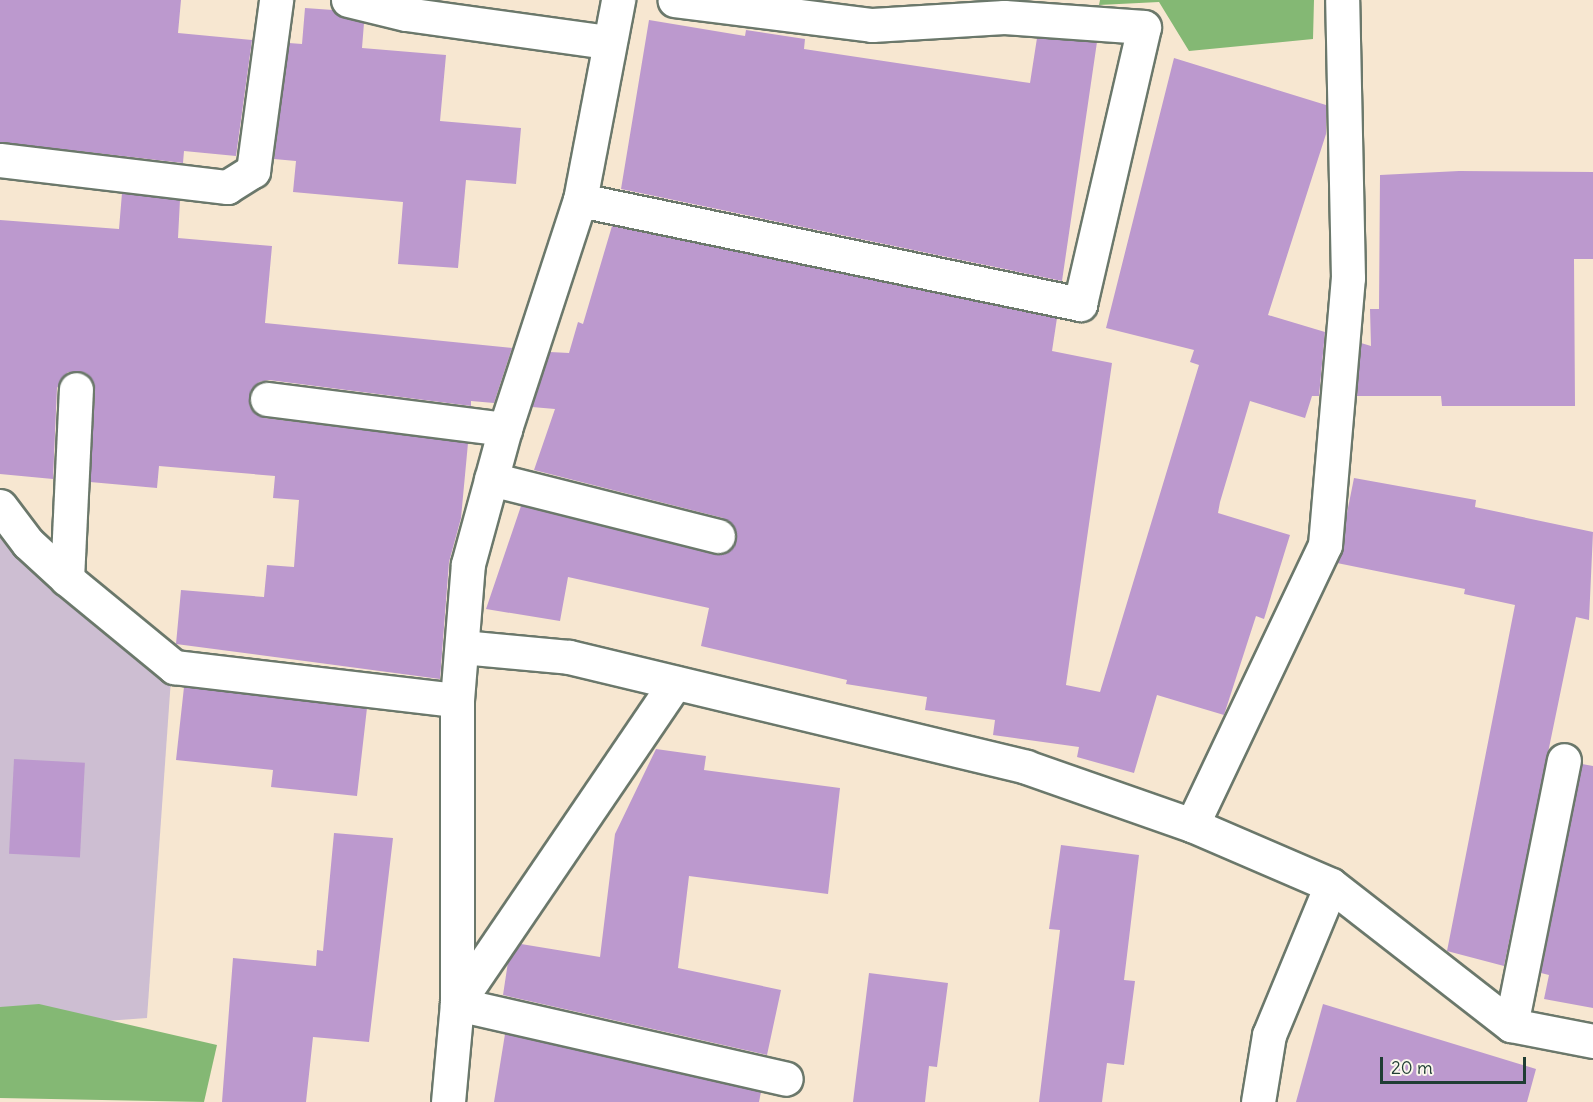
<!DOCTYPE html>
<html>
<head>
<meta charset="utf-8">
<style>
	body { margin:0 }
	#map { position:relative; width:1593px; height:1102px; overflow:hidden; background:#f7e7d1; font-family:Delius,sans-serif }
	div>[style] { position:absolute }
	.industrial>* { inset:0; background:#cdbed2 }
	.forest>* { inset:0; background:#84b874 }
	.building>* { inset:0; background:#bc99ce; transform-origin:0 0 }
	.roads { filter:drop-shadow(2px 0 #6b786b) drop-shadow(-2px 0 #6b786b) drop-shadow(0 2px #6b786b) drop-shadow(0 -2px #6b786b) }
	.street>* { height:33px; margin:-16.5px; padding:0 16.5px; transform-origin:16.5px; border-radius:16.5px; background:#fff }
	span { translate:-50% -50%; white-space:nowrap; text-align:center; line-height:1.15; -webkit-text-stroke:4.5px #fbf7ec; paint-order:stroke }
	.scale { position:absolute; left:1380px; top:1057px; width:146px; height:27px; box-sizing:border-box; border:3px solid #1f3d34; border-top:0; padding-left:8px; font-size:18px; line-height:21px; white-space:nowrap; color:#1f3d34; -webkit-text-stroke:4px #fbf7ec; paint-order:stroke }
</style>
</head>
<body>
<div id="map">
	<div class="industrial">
		<i style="clip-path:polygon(0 519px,171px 679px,147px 1018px,92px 1022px,0 1015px)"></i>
	</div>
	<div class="forest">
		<i style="clip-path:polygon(1100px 0,1314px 0,1313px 39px,1189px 51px,1159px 2px,1099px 5px)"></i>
		<i style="clip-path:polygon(39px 1004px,217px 1045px,204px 1102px,0 1098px,0 1007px)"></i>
	</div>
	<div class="building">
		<i style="clip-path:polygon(0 0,181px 0,178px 33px,252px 40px,236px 156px,184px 151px,183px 163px,0 142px)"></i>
		<i style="clip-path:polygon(305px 8px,333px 10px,364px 23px,362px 48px,446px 55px,440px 121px,521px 128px,516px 184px,466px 180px,458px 268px,398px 264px,403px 202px,293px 192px,296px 161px,274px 159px,289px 43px,302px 44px)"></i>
		<i style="clip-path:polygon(649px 20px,745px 36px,746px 30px,805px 39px,804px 49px,1030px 83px,1037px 38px,1097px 42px,1062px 281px,621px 189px)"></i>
		<i style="clip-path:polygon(1174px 58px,1326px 105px,1326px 134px,1268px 315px,1325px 332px,1319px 396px,1312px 396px,1305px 418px,1250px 401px,1220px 502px,1218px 513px,1290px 535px,1264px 619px,1256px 616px,1224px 715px,1157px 695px,1134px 773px,1077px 757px,1079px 747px,993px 735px,995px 720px,925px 710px,927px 697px,846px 684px,847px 680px,701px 646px,709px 608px,568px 577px,560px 621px,486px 609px,521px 506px,713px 554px,724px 554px,736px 541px,736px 530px,723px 518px,534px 470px,555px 409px,532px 407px,550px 352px,569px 353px,578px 322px,583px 324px,612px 226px,1057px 318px,1052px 351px,1112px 363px,1066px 685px,1100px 692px,1199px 365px,1190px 362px,1194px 350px,1106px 328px)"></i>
		<i style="clip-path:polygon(1459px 171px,1593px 172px,1593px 259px,1574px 259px,1575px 406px,1442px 406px,1441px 396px,1357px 396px,1361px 343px,1371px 346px,1370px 309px,1379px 309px,1380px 175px)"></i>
		<i style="clip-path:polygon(122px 193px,180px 200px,178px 238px,272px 246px,265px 323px,512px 348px,494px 403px,471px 401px,471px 406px,269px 380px,259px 382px,249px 396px,250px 407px,265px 418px,468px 443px,461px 518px,449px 562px,440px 679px,176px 644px,181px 590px,264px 597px,267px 565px,294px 567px,299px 500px,273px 498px,275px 476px,159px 466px,157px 488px,90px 482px,95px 390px,86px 373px,68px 372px,57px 388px,53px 479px,0 474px,0 220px,119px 229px)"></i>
		<i style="clip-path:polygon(1354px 478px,1476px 500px,1475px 507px,1593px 532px,1589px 620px,1576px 617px,1504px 966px,1447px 951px,1515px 605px,1464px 594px,1465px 589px,1337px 563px)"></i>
		<i style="clip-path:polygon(184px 687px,367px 708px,357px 796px,271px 787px,273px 770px,176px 760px)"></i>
		<i style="clip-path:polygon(656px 749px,706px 756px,704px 770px,840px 788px,828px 894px,689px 876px,678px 968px,781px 990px,767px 1055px,503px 995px,508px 962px,521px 944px,600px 957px,615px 834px)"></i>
		<i style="left:14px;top:759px;width:71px;height:95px;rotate:3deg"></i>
		<i style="clip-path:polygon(1582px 764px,1593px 766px,1593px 1008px,1544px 999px,1549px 975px,1541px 973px)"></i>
		<i style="clip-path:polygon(334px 833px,393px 838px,369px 1042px,313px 1037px,306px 1102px,222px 1102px,233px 958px,316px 966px,317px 950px,323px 951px)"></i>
		<i style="clip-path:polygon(1061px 845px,1139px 855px,1124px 980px,1135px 981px,1124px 1065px,1107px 1063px,1102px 1102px,1039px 1102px,1060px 930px,1049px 929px)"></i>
		<i style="clip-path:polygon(869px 973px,948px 983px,937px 1067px,929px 1066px,925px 1102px,853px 1102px)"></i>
		<i style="clip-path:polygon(1323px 1004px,1536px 1069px,1527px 1102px,1296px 1102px)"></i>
		<i style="clip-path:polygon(505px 1034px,761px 1092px,759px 1102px,494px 1102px)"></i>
	</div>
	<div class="roads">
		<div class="street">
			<i style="left:348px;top:0;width:60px;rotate:13.6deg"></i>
			<i style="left:406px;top:14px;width:204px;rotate:7.9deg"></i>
			<i style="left:0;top:160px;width:229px;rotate:6.8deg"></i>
			<i style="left:227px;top:187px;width:31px;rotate:-32deg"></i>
			<i style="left:253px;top:171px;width:173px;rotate:-82.3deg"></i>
			<i style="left:580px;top:200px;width:511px;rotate:11.75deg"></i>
			<i style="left:1080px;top:304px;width:284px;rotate:-77deg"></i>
			<i style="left:1144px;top:27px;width:140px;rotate:-175.9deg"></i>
			<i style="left:1004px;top:17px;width:132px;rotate:176.5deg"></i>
			<i style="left:872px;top:25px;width:199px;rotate:-172.8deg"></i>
			<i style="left:267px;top:399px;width:240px;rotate:7.2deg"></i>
			<i style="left:491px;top:479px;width:234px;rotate:14.1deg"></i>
			<i style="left:0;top:506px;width:46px;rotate:52.9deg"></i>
			<i style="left:28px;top:543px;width:53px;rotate:42.7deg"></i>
			<i style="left:67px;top:579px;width:139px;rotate:39.4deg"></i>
			<i style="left:174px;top:667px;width:285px;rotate:6.7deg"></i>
			<i style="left:67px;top:579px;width:190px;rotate:-87.3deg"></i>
			<i style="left:462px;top:647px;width:107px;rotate:5.3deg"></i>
			<i style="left:569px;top:657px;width:470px;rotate:13.5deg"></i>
			<i style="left:1026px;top:767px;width:176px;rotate:19.3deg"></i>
			<i style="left:1192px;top:825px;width:151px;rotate:23.3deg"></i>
			<i style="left:1331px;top:885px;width:228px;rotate:37.9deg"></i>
			<i style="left:1511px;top:1025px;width:84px;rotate:11deg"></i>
			<i style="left:675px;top:683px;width:388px;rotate:124.2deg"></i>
			<i style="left:457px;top:1004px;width:337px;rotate:12.8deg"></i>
			<i style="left:1192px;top:825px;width:310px;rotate:-64.6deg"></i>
			<i style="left:1325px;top:545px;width:268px;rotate:-85.1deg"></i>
			<i style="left:1348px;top:278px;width:278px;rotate:-91.2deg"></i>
			<i style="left:1511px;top:1025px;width:270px;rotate:-78.7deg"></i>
			<i style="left:448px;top:1102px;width:98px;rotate:-84.8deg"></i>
			<i style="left:457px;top:1004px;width:304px;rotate:-90deg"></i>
			<i style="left:457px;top:700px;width:136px;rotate:-85.4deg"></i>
			<i style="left:468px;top:564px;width:140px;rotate:-74.7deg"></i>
			<i style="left:505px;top:429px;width:241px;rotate:-71.9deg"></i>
			<i style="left:580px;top:200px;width:204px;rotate:-79.2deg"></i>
			<i style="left:1258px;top:1102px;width:68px;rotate:-80.7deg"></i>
			<i style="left:1269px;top:1035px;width:162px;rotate:-67.5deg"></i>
		</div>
	</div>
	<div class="scale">20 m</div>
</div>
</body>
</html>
